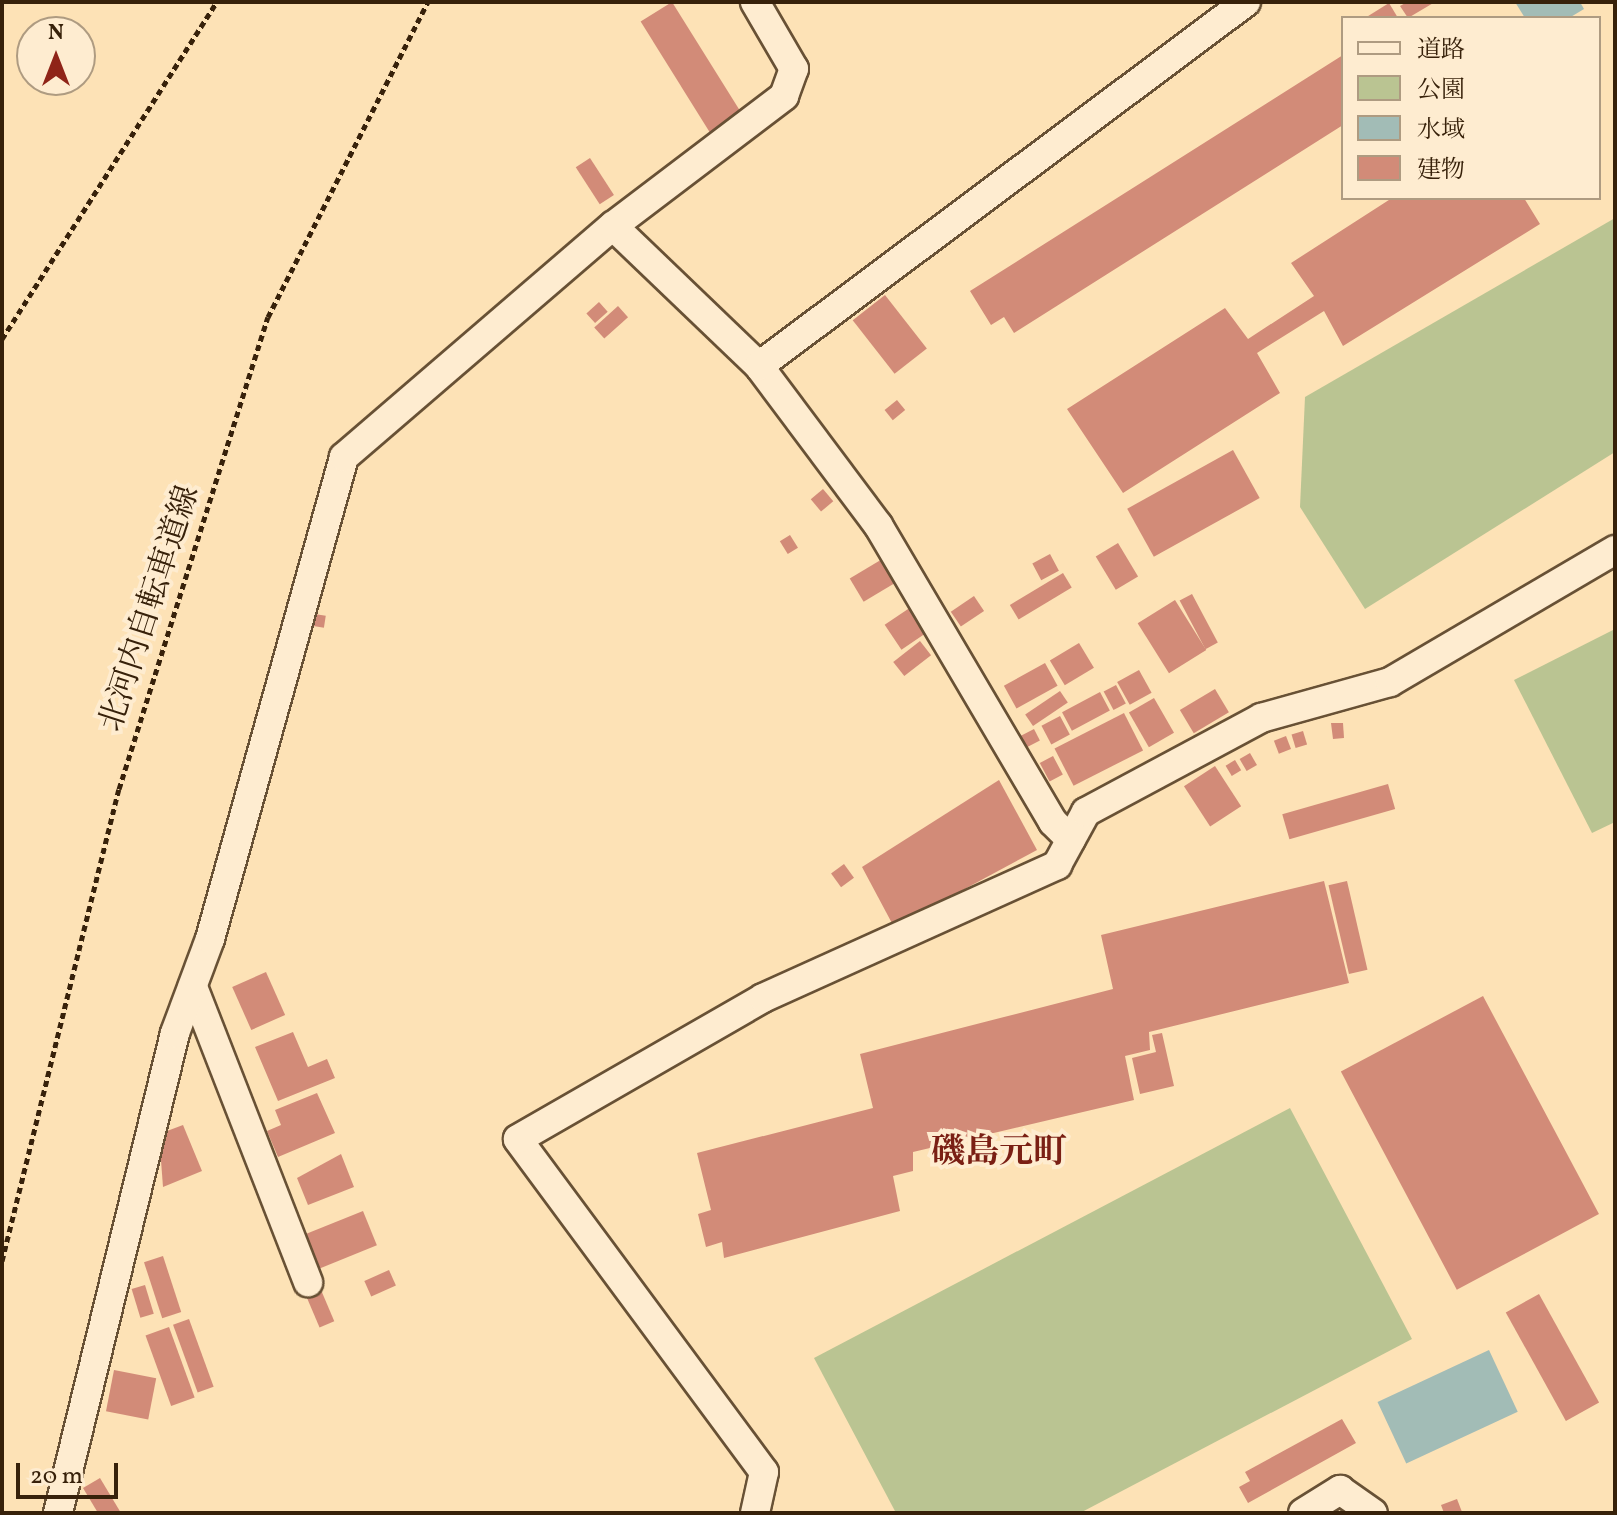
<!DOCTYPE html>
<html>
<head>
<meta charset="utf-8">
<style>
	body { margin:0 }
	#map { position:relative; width:1617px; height:1515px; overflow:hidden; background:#fde2b6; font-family:Vollkorn,"Noto Serif JP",serif }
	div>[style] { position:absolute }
	.green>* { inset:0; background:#bac492 }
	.water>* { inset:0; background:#a2bcb6; transform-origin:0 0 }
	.building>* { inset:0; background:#d28b78; transform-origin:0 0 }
	.path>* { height:5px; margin-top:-2.5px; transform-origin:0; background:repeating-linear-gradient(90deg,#37210a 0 6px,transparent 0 10px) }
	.roads { filter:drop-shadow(2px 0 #685135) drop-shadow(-2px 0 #685135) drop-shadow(0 2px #685135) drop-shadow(0 -2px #685135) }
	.street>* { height:28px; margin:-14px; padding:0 14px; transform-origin:14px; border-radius:14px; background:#feecd0 }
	span { translate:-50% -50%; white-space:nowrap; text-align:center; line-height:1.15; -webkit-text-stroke:8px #feecd0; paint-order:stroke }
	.street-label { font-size:32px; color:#37210a }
	.neighbourhood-label { font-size:34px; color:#7a1f14; font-weight:700 }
	.frame { position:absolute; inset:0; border:4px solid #37210a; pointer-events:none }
	.legend { position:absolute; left:1341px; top:16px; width:260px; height:184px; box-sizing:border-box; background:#feecd0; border:2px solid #ae9b81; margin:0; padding:10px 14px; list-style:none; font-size:24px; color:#37210a }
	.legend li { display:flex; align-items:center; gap:16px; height:40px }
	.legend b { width:40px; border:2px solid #ae9b81 }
	.north { position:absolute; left:16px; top:16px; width:80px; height:80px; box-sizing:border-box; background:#feecd0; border:2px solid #ae9b81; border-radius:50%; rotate:0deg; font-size:22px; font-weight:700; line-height:32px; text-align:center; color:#37210a }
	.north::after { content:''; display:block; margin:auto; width:28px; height:36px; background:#8f2418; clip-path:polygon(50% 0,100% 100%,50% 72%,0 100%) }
	.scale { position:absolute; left:16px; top:1463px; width:102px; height:36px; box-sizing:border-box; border:4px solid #37210a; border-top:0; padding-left:10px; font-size:24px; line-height:28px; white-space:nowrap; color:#37210a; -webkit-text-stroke:6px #feecd0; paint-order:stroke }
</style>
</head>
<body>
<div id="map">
	<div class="green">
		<i style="clip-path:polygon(1615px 218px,1615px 452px,1365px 609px,1300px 507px,1305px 397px)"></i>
		<i style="clip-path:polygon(1615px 629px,1615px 822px,1592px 833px,1514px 680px)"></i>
		<i style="clip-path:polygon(1290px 1108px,1412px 1339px,1080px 1513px,896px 1513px,814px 1358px)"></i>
	</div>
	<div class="water">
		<i style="clip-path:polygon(1515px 2px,1580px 2px,1584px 9px,1569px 18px,1525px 18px)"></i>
		<i style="left:1489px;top:1350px;width:68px;height:123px;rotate:65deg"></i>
	</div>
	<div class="building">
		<i style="left:672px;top:2px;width:133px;height:37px;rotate:58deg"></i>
		<i style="clip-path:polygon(1407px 2px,1435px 2px,1408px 18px,1400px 6px)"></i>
		<i style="clip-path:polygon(1389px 3px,1398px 18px,1365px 18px)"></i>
		<i style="clip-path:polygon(1343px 55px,1343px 125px,1014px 333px,1004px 317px,991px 325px,970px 291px)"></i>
		<i style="left:590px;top:158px;width:44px;height:17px;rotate:57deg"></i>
		<i style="clip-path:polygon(1392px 198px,1524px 198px,1540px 224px,1343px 346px,1324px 311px,1257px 353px,1280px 393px,1123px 493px,1067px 409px,1225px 308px,1248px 339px,1314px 296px,1291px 263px)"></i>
		<i style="left:885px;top:295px;width:68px;height:41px;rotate:52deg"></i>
		<i style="left:599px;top:302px;width:13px;height:17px;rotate:48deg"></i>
		<i style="left:618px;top:306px;width:15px;height:32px;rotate:48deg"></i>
		<i style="left:897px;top:400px;width:13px;height:16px;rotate:51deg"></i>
		<i style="left:1233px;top:450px;width:55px;height:121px;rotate:61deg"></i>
		<i style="left:823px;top:489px;width:16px;height:16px;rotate:50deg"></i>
		<i style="left:790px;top:535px;width:15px;height:12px;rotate:58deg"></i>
		<i style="left:1118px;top:543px;width:39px;height:26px;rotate:59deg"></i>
		<i style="left:1050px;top:554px;width:19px;height:20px;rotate:62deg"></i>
		<i style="left:884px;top:558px;width:27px;height:40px;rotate:59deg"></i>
		<i style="left:1063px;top:573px;width:17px;height:62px;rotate:59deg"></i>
		<i style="left:1192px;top:594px;width:55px;height:14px;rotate:62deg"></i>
		<i style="left:974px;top:596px;width:18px;height:28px;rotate:56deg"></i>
		<i style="left:1175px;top:600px;width:59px;height:44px;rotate:58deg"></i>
		<i style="left:917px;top:603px;width:30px;height:39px;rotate:56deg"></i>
		<i style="left:308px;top:613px;width:18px;height:12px;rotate:9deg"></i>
		<i style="left:920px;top:641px;width:18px;height:34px;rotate:52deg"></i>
		<i style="left:1079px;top:643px;width:29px;height:34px;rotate:59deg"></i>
		<i style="left:1045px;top:663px;width:26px;height:47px;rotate:61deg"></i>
		<i style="left:1139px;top:670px;width:26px;height:25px;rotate:61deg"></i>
		<i style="left:1116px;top:685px;width:21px;height:14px;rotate:62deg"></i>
		<i style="left:1215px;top:689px;width:27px;height:41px;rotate:59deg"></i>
		<i style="left:1060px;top:691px;width:14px;height:42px;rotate:56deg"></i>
		<i style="left:1100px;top:692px;width:21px;height:43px;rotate:62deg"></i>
		<i style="left:1154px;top:698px;width:40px;height:29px;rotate:60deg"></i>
		<i style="left:1124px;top:713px;width:42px;height:78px;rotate:63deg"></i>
		<i style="left:1060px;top:716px;width:21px;height:21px;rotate:62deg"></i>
		<i style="clip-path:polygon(1331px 723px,1343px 723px,1344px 738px,1333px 739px)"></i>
		<i style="left:1034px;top:729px;width:13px;height:19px;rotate:63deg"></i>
		<i style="left:1303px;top:731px;width:14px;height:12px;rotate:73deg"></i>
		<i style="left:1286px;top:736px;width:14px;height:13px;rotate:69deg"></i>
		<i style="left:1250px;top:753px;width:14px;height:12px;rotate:60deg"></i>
		<i style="left:1053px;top:756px;width:21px;height:15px;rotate:62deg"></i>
		<i style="left:1235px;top:760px;width:12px;height:11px;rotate:59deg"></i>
		<i style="left:1215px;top:766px;width:48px;height:37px;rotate:57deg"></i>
		<i style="clip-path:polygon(999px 780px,1037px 850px,894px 927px,862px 867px)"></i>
		<i style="left:1388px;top:784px;width:26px;height:110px;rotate:74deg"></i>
		<i style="left:844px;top:864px;width:17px;height:16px;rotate:54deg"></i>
		<i style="clip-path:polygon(1324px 881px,1349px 983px,1149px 1032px,1150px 1050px,1125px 1056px,1134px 1100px,913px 1152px,913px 1171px,893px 1176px,900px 1211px,724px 1258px,722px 1242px,706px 1247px,698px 1214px,711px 1210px,697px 1153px,873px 1108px,860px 1054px,1113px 989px,1101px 935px)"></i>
		<i style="left:1347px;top:881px;width:91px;height:19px;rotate:77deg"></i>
		<i style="left:266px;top:972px;width:47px;height:37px;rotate:66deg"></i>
		<i style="left:1483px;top:996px;width:247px;height:161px;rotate:62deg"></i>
		<i style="clip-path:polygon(293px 1032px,308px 1067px,327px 1059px,335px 1078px,278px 1101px,255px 1047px)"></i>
		<i style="clip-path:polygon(1162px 1033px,1174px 1086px,1140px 1094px,1132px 1058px,1156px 1052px,1152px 1035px)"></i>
		<i style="clip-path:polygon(317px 1093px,335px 1133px,278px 1157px,267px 1131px,281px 1125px,275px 1110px)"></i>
		<i style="clip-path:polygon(183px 1125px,202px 1171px,163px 1187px,159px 1134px)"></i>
		<i style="clip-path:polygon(341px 1154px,354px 1187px,308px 1205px,297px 1178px)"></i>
		<i style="left:363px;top:1211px;width:37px;height:63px;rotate:68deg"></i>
		<i style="left:163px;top:1256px;width:59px;height:20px;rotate:72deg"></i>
		<i style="left:389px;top:1270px;width:17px;height:27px;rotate:66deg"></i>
		<i style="left:145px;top:1285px;width:30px;height:14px;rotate:73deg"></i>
		<i style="left:321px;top:1290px;width:34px;height:16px;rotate:67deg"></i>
		<i style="left:1539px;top:1294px;width:124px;height:38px;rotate:61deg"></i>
		<i style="left:189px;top:1319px;width:72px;height:17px;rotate:70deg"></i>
		<i style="left:169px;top:1327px;width:75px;height:25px;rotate:70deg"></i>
		<i style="left:114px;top:1370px;width:43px;height:42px;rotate:11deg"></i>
		<i style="clip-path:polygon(1342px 1419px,1356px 1443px,1248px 1503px,1239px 1487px,1250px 1481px,1245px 1472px)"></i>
		<i style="clip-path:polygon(100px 1478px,121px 1513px,98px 1513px,83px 1488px)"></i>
		<i style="clip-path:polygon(1457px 1499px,1462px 1512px,1444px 1513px,1441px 1505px)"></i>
	</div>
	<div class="path">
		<i style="left:2px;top:339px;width:400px;rotate:-57.5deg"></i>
		<i style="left:2px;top:1261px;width:486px;rotate:-76.1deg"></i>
		<i style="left:119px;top:789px;width:495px;rotate:-72.5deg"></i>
		<i style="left:268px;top:317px;width:353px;rotate:-63.1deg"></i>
	</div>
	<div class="roads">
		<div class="street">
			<i style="left:613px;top:226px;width:202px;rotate:43.8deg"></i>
			<i style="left:759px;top:366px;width:199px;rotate:53.2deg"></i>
			<i style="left:878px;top:525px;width:345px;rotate:59.5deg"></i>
			<i style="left:1053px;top:822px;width:25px;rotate:45deg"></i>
			<i style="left:759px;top:366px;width:608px;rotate:-36.78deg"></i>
			<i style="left:193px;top:987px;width:317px;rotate:68.7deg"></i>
			<i style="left:58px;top:1513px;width:494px;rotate:-76.3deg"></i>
			<i style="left:175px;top:1033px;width:100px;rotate:-69.6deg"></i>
			<i style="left:210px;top:939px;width:500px;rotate:-74.46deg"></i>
			<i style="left:344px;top:457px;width:355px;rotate:-40.7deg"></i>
			<i style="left:613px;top:226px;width:215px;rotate:-37.2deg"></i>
			<i style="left:784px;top:96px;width:29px;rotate:-70deg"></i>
			<i style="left:794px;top:69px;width:78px;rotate:-120.2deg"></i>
			<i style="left:755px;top:1513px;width:42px;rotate:-77.6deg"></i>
			<i style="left:764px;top:1472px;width:414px;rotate:-126.5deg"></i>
			<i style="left:518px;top:1139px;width:283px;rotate:-29.9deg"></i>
			<i style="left:763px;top:998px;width:323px;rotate:-24.3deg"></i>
			<i style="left:1057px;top:865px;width:60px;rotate:-61.3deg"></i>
			<i style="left:1086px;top:812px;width:199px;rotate:-28.2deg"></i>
			<i style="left:1261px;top:718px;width:134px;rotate:-15.6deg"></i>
			<i style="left:1390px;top:682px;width:261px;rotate:-30.4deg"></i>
			<i style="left:1303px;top:1513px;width:44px;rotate:-31.9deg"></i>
			<i style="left:1340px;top:1490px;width:40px;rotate:34.9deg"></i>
		</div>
	</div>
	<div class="street-label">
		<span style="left:151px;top:609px;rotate:-72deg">北河内自転車道線</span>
	</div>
	<div class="neighbourhood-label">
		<span style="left:999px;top:1154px">磯島元町</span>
	</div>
	<div class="frame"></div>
	<ul class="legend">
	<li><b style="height:10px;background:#feecd0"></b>道路</li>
	<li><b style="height:22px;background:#bac492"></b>公園</li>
	<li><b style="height:22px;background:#a2bcb6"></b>水域</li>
	<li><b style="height:22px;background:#d28b78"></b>建物</li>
	</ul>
	<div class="north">N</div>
	<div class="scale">20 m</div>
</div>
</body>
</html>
